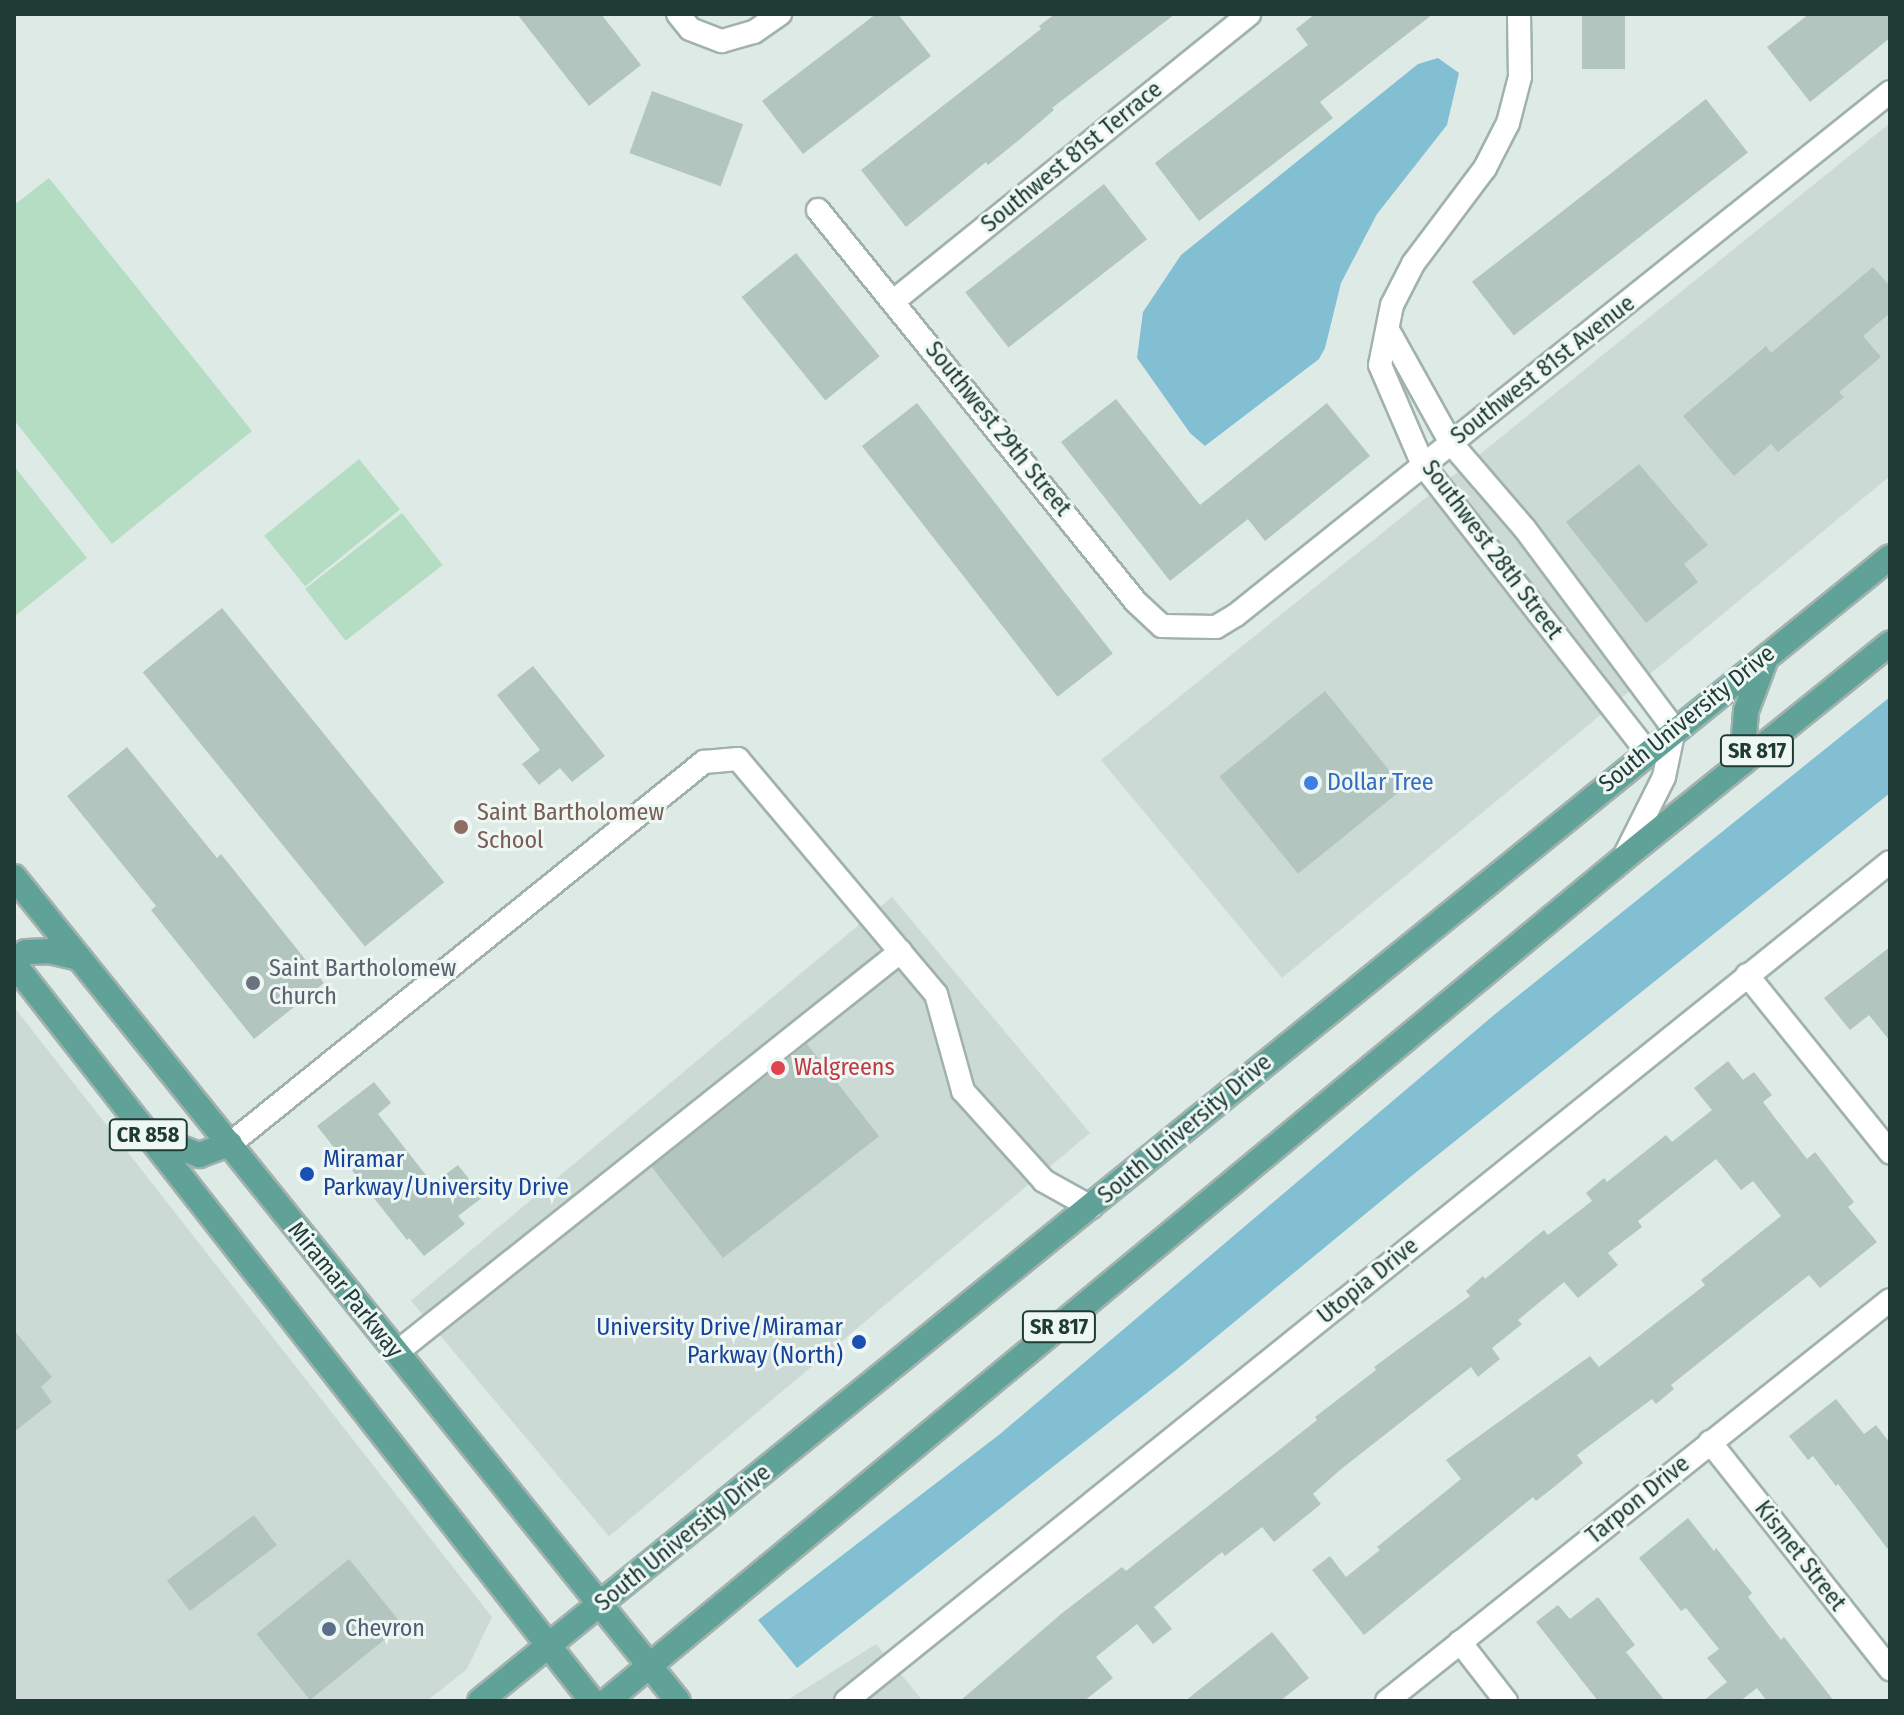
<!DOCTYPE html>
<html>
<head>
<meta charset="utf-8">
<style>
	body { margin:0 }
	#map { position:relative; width:1904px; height:1715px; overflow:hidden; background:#deeae6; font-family:"Fira Sans Condensed",sans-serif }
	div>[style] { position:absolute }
	.built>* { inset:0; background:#ccdad5; transform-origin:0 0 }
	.green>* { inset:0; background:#b5ddc4; transform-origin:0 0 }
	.water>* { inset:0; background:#83bfd3 }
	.building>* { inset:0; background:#b3c5bf; transform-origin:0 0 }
	.roads { filter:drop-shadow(2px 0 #a1b2ae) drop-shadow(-2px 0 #a1b2ae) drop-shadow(0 2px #a1b2ae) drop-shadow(0 -2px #a1b2ae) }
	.minor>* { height:22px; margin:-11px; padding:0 11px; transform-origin:11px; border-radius:11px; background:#fff }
	.primary>* { height:24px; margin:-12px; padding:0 12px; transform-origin:12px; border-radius:12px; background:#60a297 }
	.dots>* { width:22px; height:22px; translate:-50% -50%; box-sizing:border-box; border:4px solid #eef7f3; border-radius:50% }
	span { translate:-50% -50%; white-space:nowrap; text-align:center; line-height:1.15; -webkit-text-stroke:6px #eef7f3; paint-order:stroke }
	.shield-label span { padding:2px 6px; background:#eef7f3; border:2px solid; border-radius:6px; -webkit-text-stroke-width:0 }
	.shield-label { font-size:22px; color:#1f3b36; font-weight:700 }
	.street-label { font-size:24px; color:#1f3b36 }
	.shop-label { font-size:24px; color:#366cbe }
	.left { translate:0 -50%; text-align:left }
	.education-label { font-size:24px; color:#785e54 }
	.worship-label { font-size:24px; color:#5b616d }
	.health-label { font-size:24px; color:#be3a42 }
	.transit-label { font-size:24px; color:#164399 }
	.right { translate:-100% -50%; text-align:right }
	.service-label { font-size:24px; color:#4e5e75 }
	.frame { position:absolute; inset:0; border:16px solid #1f3b36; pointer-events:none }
</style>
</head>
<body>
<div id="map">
	<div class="built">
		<i style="clip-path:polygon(1890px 123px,1890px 476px,1282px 978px,1101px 760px)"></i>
		<i style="left:892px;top:897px;width:308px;height:628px;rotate:50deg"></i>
		<i style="clip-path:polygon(14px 1007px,492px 1617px,467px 1669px,427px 1701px,14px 1701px)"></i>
		<i style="clip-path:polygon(876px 1644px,923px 1701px,786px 1701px)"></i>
	</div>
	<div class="green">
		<i style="clip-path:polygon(49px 178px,252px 431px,112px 544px,14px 420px,14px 205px)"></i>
		<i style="left:359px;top:459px;width:65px;height:122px;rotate:51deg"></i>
		<i style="clip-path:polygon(14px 466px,87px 558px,14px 617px)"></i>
		<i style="left:402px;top:513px;width:66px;height:123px;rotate:52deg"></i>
	</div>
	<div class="water">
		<i style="clip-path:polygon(1438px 58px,1459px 73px,1447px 125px,1377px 214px,1341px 283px,1325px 348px,1319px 359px,1205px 446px,1190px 433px,1137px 358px,1143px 312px,1181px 255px,1418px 64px)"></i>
		<i style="clip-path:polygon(1890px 697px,1890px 793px,1409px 1178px,1176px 1370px,797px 1668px,758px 1620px,1000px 1434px,1494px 1015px)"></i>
	</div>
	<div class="building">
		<i style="clip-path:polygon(517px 14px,601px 14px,641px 65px,589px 106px)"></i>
		<i style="clip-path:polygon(876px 14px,898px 14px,931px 56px,803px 154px,762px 101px)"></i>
		<i style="clip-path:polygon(1055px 14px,1175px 14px,1052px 108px,1054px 110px,1019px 140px,988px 165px,986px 162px,906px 227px,861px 170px,1041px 29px,1039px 26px)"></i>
		<i style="clip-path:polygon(1315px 14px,1433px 14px,1320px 102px,1333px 118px,1199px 221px,1155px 163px,1308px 45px,1296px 29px)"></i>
		<i style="clip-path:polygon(1809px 14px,1890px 14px,1890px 38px,1810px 102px,1767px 47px)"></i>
		<i style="left:1582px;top:16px;width:43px;height:53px"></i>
		<i style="left:652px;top:91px;width:97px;height:66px;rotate:20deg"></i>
		<i style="left:1706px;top:99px;width:68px;height:297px;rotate:52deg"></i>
		<i style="left:1104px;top:184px;width:70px;height:176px;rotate:52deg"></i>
		<i style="left:796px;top:253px;width:133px;height:70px;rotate:51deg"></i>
		<i style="clip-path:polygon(1873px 267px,1890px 286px,1890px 313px,1863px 336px,1881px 357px,1839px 392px,1844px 397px,1778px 452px,1771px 444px,1734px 476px,1683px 416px,1766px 346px,1771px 353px)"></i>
		<i style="clip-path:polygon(1116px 399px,1200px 505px,1327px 403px,1370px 456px,1265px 541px,1248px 519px,1170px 581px,1061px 442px)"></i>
		<i style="left:917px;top:403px;width:318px;height:70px;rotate:52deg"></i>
		<i style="clip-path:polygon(1639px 464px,1708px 545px,1684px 564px,1698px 582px,1646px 623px,1566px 522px)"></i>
		<i style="left:222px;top:608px;width:353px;height:102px;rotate:51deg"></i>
		<i style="clip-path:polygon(533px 666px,605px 756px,572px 782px,560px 768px,539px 785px,522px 764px,540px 750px,497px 695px)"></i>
		<i style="left:1325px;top:691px;width:125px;height:136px;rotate:51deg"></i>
		<i style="clip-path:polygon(127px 747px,217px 858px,221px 854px,324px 983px,254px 1039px,151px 910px,156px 906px,67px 796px)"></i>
		<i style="clip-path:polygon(1890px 947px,1890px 1041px,1869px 1015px,1850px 1030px,1824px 998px)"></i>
		<i style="left:807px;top:1044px;width:117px;height:198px;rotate:52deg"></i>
		<i style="clip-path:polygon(1728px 1061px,1743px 1080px,1754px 1072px,1772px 1095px,1763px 1102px,1775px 1118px,1807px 1159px,1815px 1152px,1854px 1202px,1848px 1207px,1877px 1242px,1820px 1288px,1809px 1275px,1671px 1385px,1674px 1389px,1656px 1404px,1652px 1399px,1577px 1455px,1583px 1463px,1554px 1487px,1536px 1501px,1533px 1497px,1364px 1635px,1312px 1570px,1330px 1556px,1346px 1577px,1380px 1550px,1377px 1547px,1461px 1479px,1446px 1460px,1590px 1356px,1599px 1367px,1705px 1285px,1701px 1280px,1781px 1216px,1753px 1181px,1741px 1190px,1716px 1159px,1638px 1221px,1642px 1227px,1608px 1253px,1618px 1265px,1578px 1298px,1564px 1282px,1518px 1320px,1522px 1324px,1492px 1348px,1500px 1359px,1478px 1377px,1471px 1367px,1340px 1470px,1313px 1494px,1321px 1504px,1274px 1542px,1262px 1527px,1225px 1556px,1222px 1552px,1154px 1607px,1172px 1629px,1153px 1644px,1137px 1624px,1096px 1657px,1113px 1678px,1084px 1701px,960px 1701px,1061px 1614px,1122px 1567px,1126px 1571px,1317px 1420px,1315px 1417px,1376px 1370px,1374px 1367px,1470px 1296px,1466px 1291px,1483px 1276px,1485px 1279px,1544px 1230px,1548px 1235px,1592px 1201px,1586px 1193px,1604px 1178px,1607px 1182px,1666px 1135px,1672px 1142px,1712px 1110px,1694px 1088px)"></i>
		<i style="clip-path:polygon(374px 1082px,391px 1103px,378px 1114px,433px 1184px,458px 1165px,483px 1197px,458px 1216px,465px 1224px,424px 1256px,409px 1238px,407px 1240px,317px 1126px)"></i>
		<i style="clip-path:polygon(14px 1330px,52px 1377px,41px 1387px,52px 1402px,14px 1432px)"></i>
		<i style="clip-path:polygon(1836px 1399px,1864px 1434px,1876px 1425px,1890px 1443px,1890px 1552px,1838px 1484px,1836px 1486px,1813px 1456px,1808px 1460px,1789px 1436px)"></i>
		<i style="left:254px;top:1515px;width:38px;height:109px;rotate:53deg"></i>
		<i style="clip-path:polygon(1688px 1518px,1714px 1551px,1716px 1548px,1752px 1593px,1748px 1597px,1781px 1640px,1784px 1637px,1834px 1701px,1767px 1701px,1757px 1688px,1740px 1701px,1703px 1701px,1727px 1682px,1707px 1658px,1719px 1649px,1686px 1608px,1681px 1611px,1639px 1558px)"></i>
		<i style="left:349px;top:1559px;width:85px;height:119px;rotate:51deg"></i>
		<i style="clip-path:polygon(1598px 1597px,1635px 1645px,1626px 1652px,1665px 1701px,1598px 1701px,1536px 1622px,1558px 1605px,1570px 1619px)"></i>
		<i style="clip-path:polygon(1272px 1632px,1309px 1678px,1280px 1701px,1185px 1701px)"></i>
	</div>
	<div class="roads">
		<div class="minor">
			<i style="left:678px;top:14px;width:19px;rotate:51deg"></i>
			<i style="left:690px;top:29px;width:34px;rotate:21deg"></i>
			<i style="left:722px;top:41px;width:33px;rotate:-16deg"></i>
			<i style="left:754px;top:32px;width:32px;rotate:-35deg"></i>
			<i style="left:1519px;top:14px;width:63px;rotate:89.1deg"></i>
			<i style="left:1520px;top:77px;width:48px;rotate:104.6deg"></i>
			<i style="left:1508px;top:123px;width:51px;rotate:117.1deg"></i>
			<i style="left:1485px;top:168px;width:120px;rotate:126.9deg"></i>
			<i style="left:1413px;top:264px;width:46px;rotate:117.1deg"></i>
			<i style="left:1392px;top:305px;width:61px;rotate:101.3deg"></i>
			<i style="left:1380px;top:365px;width:109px;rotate:66.7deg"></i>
			<i style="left:1423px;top:465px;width:364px;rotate:52deg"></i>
			<i style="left:818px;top:210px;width:505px;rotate:50.95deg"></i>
			<i style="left:1136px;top:602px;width:35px;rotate:43deg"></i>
			<i style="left:1162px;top:626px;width:54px;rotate:1.1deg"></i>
			<i style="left:1216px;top:627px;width:23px;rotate:-31deg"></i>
			<i style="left:1236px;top:615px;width:837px;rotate:-38.65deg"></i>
			<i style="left:895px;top:300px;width:455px;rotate:-38.9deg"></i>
			<i style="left:1388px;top:330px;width:129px;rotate:60.9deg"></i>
			<i style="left:1451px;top:443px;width:113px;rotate:49.3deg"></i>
			<i style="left:1525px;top:529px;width:249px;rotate:53.3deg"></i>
			<i style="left:1674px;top:729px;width:49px;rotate:101.8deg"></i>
			<i style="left:1664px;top:777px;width:89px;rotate:116.6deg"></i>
			<i style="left:1747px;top:975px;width:228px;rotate:51.1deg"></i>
			<i style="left:230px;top:1144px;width:609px;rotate:-38.87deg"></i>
			<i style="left:704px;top:762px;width:34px;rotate:-5deg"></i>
			<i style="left:738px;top:759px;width:307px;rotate:49.9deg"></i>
			<i style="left:936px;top:994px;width:101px;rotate:74.4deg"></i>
			<i style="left:963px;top:1091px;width:121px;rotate:48deg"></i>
			<i style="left:1044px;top:1181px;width:54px;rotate:29deg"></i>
			<i style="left:396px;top:1353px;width:645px;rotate:-38.52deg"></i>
			<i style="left:1710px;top:1442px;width:290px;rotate:51.6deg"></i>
			<i style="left:1460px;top:1642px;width:75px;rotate:52.1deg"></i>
			<i style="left:846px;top:1701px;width:1339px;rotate:-38.79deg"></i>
			<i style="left:1387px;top:1701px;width:643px;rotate:-38.56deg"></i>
		</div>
		<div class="primary">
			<i style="left:1742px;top:763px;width:52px;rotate:-85.6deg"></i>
			<i style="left:1746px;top:711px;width:57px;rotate:-69.3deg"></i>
			<i style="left:14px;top:877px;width:1058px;rotate:51.14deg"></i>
			<i style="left:14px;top:960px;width:14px;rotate:-34deg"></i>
			<i style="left:26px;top:952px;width:23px;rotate:-2deg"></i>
			<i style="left:49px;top:951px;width:31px;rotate:13deg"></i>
			<i style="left:14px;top:964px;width:937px;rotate:51.89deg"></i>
			<i style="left:150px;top:1136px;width:53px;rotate:21.2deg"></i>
			<i style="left:199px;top:1155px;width:33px;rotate:-20deg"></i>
			<i style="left:480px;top:1701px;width:1816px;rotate:-39.05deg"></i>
			<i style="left:607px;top:1701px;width:1321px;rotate:-39.66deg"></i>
			<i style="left:1624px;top:858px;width:342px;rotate:-38.9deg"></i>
		</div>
	</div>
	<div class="dots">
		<i style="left:1311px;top:783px;background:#3f7fe0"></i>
		<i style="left:461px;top:827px;background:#8d6e63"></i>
		<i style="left:253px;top:983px;background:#6b7280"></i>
		<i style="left:778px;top:1068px;background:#e0444e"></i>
		<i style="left:307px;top:1174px;background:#1a4fb4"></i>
		<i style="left:859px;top:1342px;background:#1a4fb4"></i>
		<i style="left:329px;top:1629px;background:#5c6f8a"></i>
	</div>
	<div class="shield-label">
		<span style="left:1757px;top:751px">SR 817</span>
		<span style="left:148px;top:1135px">CR 858</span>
		<span style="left:1059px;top:1327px">SR 817</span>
	</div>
	<div class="street-label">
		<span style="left:1072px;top:157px;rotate:-39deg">Southwest 81st Terrace</span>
		<span style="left:1543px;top:370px;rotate:-38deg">Southwest 81st Avenue</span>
		<span style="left:998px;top:429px;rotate:51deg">Southwest 29th Street</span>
		<span style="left:1492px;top:550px;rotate:53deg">Southwest 28th Street</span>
		<span style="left:1687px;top:719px;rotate:-39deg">South University Drive</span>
		<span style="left:1185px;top:1129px;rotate:-40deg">South University Drive</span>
		<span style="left:1368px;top:1281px;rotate:-39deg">Utopia Drive</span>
		<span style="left:345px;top:1290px;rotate:51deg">Miramar Parkway</span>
		<span style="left:1638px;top:1500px;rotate:-39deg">Tarpon Drive</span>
		<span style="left:683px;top:1538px;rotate:-39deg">South University Drive</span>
		<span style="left:1800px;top:1556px;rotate:52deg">Kismet Street</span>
	</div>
	<div class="shop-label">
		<span class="left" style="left:1327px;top:783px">Dollar Tree</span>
	</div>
	<div class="education-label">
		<span class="left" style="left:477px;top:827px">Saint Bartholomew<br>School</span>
	</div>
	<div class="worship-label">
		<span class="left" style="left:269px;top:983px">Saint Bartholomew<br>Church</span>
	</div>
	<div class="health-label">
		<span class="left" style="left:794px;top:1068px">Walgreens</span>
	</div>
	<div class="transit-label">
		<span class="left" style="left:323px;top:1174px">Miramar<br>Parkway/University Drive</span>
		<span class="right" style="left:843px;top:1342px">University Drive/Miramar<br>Parkway (North)</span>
	</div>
	<div class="service-label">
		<span class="left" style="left:345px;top:1629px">Chevron</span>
	</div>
	<div class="frame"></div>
</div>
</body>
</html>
